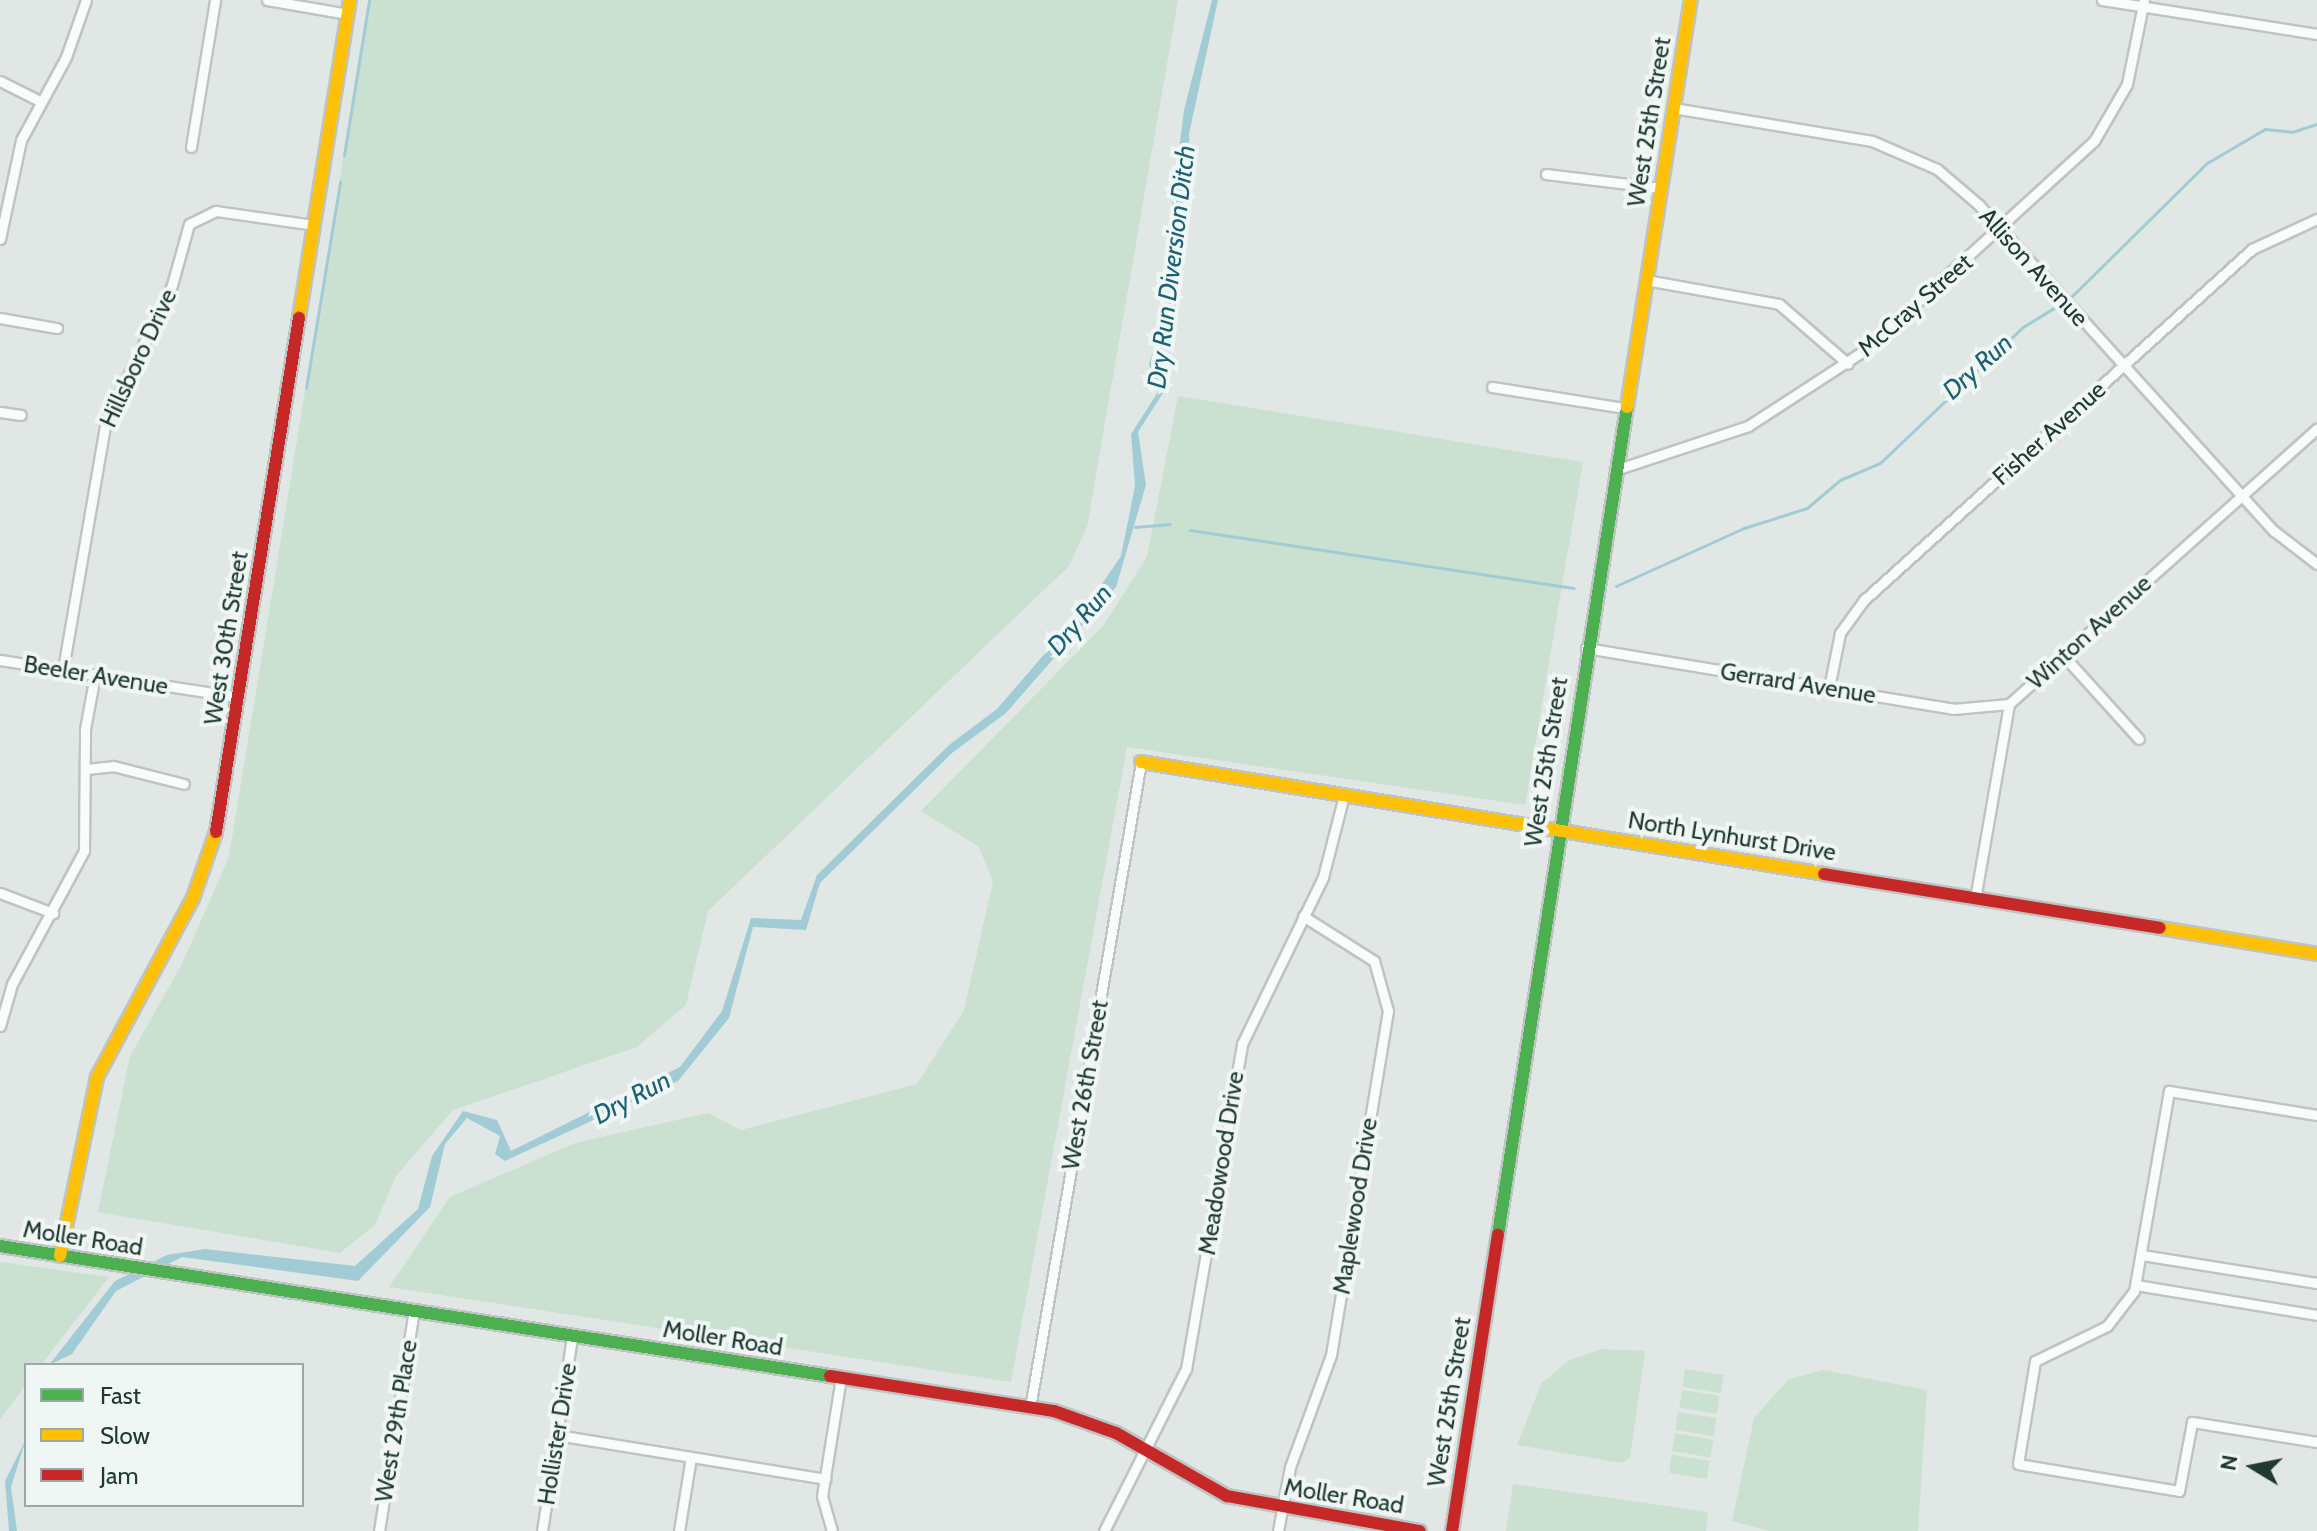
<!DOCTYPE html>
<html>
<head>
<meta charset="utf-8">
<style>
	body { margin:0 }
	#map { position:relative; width:2317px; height:1531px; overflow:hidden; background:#e1e7e4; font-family:Cabin,sans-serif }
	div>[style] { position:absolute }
	.green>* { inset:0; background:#cae0d1; transform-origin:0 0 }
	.water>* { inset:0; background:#a2ccd5 }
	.stream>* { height:3px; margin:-1.5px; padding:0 1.5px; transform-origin:1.5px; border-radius:1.5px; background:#a2ccd5 }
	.roads { filter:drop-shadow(2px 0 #bec4c1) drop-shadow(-2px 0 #bec4c1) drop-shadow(0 2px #bec4c1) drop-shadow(0 -2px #bec4c1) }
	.street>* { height:9px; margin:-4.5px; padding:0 4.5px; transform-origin:4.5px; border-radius:4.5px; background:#fafbfb }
	.fast>* { height:12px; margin:-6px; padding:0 6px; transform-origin:6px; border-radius:6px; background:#4caf50 }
	.slow>* { height:12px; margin:-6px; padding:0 6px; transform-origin:6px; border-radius:6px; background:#ffc107 }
	.jam>* { height:12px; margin:-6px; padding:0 6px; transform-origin:6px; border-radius:6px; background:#c62828 }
	span { translate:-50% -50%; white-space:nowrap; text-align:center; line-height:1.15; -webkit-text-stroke:8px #eff6f3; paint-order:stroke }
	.street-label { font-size:24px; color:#203933 }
	.water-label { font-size:26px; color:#1c6273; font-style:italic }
	.legend { position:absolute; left:24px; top:1363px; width:280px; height:144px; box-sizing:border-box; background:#eff6f3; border:2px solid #9caaa6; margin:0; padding:10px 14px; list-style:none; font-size:24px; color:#203933 }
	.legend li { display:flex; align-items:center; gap:16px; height:40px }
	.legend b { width:40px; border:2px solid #9caaa6 }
	.north { position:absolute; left:2213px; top:1427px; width:80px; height:80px; -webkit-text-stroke:6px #eff6f3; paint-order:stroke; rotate:280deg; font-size:22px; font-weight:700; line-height:32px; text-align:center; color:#203933 }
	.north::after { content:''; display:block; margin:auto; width:28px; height:36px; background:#203933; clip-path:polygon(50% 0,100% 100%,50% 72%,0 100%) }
</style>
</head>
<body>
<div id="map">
	<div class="green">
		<i style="clip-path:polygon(369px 0,1178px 0,1087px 527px,1069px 566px,708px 911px,686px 1005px,637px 1047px,453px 1110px,396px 1176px,375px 1225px,340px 1253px,98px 1212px,130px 1056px,181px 966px,229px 857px)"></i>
		<i style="clip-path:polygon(1178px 396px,1583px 462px,1525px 805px,1127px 747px,1011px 1382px,389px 1287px,450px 1197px,575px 1143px,708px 1113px,741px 1130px,917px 1084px,964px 1010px,993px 882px,979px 847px,921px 811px,1103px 626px,1147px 557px)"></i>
		<i style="clip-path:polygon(0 1262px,109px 1277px,41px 1365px,26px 1365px,26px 1385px,0 1419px)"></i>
		<i style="clip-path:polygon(1601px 1349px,1645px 1351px,1630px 1457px,1622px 1463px,1517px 1445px,1541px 1384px,1568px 1361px)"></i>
		<i style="left:1685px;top:1369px;width:39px;height:18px;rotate:9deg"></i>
		<i style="clip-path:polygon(1823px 1370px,1927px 1390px,1918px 1531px,1769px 1531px,1732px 1521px,1754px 1418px,1789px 1379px)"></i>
		<i style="left:1682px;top:1390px;width:38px;height:18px;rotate:9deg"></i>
		<i style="left:1678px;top:1412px;width:39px;height:18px;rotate:9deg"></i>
		<i style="left:1675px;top:1433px;width:39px;height:18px;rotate:10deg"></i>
		<i style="left:1672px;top:1455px;width:38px;height:18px;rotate:9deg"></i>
		<i style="clip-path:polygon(1513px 1484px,1708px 1512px,1706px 1531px,1506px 1531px)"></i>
	</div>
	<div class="water">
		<i style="clip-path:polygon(1212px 0,1218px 0,1189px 134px,1190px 174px,1174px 260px,1176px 306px,1158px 364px,1163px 393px,1138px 432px,1146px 485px,1116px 587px,1006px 713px,952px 753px,820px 883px,806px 930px,753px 927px,729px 1018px,678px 1081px,505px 1161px,495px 1154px,500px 1136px,467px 1118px,445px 1144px,430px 1207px,358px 1281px,182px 1257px,116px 1291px,72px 1354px,49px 1365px,115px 1281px,167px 1255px,205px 1249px,355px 1266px,418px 1209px,432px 1156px,463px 1111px,497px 1120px,511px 1151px,680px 1067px,722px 1011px,751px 918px,801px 920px,817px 875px,949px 745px,997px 709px,1091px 600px,1121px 556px,1135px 486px,1131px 434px,1158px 392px,1149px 364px,1170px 300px,1166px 253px,1184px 110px)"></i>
		<i style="clip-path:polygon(26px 1439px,11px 1487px,17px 1531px,9px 1531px,5px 1481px)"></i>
	</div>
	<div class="stream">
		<i style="left:344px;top:155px;width:157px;rotate:-80.8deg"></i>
		<i style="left:2069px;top:299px;width:194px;rotate:-44.6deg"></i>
		<i style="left:2207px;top:163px;width:67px;rotate:-30.4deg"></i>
		<i style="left:2265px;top:129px;width:27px;rotate:6deg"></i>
		<i style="left:2292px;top:132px;width:26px;rotate:-18deg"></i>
		<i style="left:306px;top:388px;width:209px;rotate:-80.6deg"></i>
		<i style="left:1135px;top:527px;width:35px;rotate:-5deg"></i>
		<i style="left:1190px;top:530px;width:388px;rotate:8.6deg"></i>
		<i style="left:1616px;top:586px;width:141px;rotate:-24.4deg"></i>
		<i style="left:1744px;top:528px;width:66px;rotate:-17.6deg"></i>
		<i style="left:1807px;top:508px;width:43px;rotate:-40.3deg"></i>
		<i style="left:1840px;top:480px;width:43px;rotate:-23deg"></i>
		<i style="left:1880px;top:463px;width:197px;rotate:-43.6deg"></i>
		<i style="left:2023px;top:327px;width:46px;rotate:-31.6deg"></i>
	</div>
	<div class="roads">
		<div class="street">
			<i style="left:267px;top:0;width:82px;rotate:9.8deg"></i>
			<i style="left:2102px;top:0;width:218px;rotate:9deg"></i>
			<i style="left:0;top:81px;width:45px;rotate:26.6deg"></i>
			<i style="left:1673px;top:108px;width:202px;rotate:9.4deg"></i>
			<i style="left:1872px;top:141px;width:71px;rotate:23.3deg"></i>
			<i style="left:1937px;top:169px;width:55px;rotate:40.6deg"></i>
			<i style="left:1979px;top:205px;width:440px;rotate:47.9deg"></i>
			<i style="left:2274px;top:531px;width:54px;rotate:37.5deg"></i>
			<i style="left:191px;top:147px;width:149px;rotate:-80.7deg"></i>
			<i style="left:1546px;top:174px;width:116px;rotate:6.9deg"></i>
			<i style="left:0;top:239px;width:101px;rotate:-78deg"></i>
			<i style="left:21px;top:140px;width:94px;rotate:-61.5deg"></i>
			<i style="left:66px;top:57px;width:60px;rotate:-70.7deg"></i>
			<i style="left:1646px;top:280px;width:135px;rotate:10.2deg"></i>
			<i style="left:1779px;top:304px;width:91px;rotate:41deg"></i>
			<i style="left:0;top:318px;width:58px;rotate:10deg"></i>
			<i style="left:1492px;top:387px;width:135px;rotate:9deg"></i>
			<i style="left:0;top:412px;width:21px;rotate:8deg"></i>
			<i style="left:1615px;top:470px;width:140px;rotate:-18.3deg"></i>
			<i style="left:1748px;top:426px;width:140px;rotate:-33deg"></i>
			<i style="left:1865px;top:350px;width:310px;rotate:-42.4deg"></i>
			<i style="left:2094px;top:141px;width:66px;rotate:-59.9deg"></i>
			<i style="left:2127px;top:84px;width:86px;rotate:-78.6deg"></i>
			<i style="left:1586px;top:648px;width:372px;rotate:9.4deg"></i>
			<i style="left:1953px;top:709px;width:56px;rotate:-5.1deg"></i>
			<i style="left:2063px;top:655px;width:113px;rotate:47.9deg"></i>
			<i style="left:0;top:660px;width:242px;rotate:8.8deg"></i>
			<i style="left:63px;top:669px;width:252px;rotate:-80.2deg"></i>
			<i style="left:106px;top:421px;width:151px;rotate:-64.1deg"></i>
			<i style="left:172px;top:285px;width:63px;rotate:-74.4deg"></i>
			<i style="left:189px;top:224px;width:30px;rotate:-26deg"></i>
			<i style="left:216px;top:211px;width:99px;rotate:8.1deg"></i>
			<i style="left:1829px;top:688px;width:56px;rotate:-78.7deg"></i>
			<i style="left:1840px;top:633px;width:41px;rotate:-54deg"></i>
			<i style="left:1864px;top:600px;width:523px;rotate:-42.13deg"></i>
			<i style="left:2252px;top:249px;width:72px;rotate:-24.8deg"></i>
			<i style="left:86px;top:769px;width:27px;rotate:-6deg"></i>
			<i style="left:113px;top:766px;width:73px;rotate:14.2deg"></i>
			<i style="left:0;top:893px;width:57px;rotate:20.7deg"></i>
			<i style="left:1975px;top:899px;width:198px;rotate:-80.1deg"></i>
			<i style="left:2009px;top:704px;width:413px;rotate:-41.8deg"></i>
			<i style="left:0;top:1026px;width:44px;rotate:-74.1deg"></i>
			<i style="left:12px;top:984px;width:151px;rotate:-61.6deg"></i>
			<i style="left:84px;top:851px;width:122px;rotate:-89.5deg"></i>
			<i style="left:85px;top:729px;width:55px;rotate:-79.5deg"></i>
			<i style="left:2317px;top:1115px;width:150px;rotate:-170.8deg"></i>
			<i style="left:2169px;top:1091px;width:203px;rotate:99.9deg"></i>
			<i style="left:2134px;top:1291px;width:44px;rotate:127.6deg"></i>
			<i style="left:2107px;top:1326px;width:80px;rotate:154.1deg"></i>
			<i style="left:2035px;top:1361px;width:104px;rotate:99.4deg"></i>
			<i style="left:2018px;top:1464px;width:163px;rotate:9.5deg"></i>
			<i style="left:2179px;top:1491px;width:70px;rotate:-79.3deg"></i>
			<i style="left:2192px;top:1422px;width:127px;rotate:9.1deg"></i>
			<i style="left:2142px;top:1255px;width:177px;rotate:9.1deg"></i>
			<i style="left:2136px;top:1285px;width:183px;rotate:9.4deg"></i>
			<i style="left:1030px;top:1408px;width:655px;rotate:-80.25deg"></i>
			<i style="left:557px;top:1435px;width:272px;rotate:9.3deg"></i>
			<i style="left:379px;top:1531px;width:223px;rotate:-81deg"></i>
			<i style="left:542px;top:1531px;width:196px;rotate:-81.2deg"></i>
			<i style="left:679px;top:1531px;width:75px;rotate:-80.8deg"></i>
			<i style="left:832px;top:1531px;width:36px;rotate:-106deg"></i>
			<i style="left:822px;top:1496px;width:120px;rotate:-80.9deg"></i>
			<i style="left:1104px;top:1531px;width:182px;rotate:-63.2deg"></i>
			<i style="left:1186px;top:1369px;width:330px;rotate:-80.2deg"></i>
			<i style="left:1242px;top:1044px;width:186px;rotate:-64.1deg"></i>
			<i style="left:1323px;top:877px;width:85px;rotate:-75.6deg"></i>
			<i style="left:1278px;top:1531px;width:65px;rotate:-79.4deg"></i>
			<i style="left:1290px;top:1467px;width:119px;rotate:-69.9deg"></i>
			<i style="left:1331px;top:1355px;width:349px;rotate:-80.6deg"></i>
			<i style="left:1388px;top:1011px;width:52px;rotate:-105.6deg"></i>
			<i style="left:1374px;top:961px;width:84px;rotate:-147.6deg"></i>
		</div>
		<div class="fast">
			<i style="left:1498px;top:1235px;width:838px;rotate:-81.14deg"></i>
			<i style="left:0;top:1246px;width:840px;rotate:8.9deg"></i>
		</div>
		<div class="slow">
			<i style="left:299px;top:318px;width:322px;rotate:-80.9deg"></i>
			<i style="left:1627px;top:407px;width:412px;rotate:-81.1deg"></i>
			<i style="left:1141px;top:762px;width:692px;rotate:9.31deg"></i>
			<i style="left:2160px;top:928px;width:159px;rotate:9.4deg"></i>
			<i style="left:60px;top:1256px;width:183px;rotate:-78.3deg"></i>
			<i style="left:97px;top:1077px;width:203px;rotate:-61.8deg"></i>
			<i style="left:193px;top:898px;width:70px;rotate:-70.8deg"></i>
		</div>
		<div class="jam">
			<i style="left:216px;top:832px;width:521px;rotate:-80.83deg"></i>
			<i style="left:1824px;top:874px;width:340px;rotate:9.1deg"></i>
			<i style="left:830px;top:1376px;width:227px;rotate:8.9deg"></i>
			<i style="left:1054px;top:1411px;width:66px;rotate:19.5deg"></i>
			<i style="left:1116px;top:1433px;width:128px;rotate:29.6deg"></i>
			<i style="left:1227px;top:1496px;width:196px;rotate:10.3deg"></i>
			<i style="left:1452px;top:1531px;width:300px;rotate:-81.2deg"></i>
		</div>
	</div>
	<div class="street-label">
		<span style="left:1649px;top:122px;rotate:-81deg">West 25th Street</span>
		<span style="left:2034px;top:267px;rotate:48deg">Allison Avenue</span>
		<span style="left:1915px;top:305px;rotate:-41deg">McCray Street</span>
		<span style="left:138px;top:358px;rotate:-65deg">Hillsboro Drive</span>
		<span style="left:2049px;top:433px;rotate:-42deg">Fisher Avenue</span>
		<span style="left:2089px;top:632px;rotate:-42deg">Winton Avenue</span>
		<span style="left:226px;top:638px;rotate:-81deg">West 30th Street</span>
		<span style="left:96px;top:675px;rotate:9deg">Beeler Avenue</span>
		<span style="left:1798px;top:683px;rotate:9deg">Gerrard Avenue</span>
		<span style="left:1546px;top:762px;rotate:-81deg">West 25th Street</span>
		<span style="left:1732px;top:836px;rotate:9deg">North Lynhurst Drive</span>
		<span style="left:1085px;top:1085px;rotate:-80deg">West 26th Street</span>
		<span style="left:1221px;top:1163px;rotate:-81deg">Meadowood Drive</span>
		<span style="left:1355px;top:1206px;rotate:-81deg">Maplewood Drive</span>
		<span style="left:83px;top:1238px;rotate:9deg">Moller Road</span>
		<span style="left:723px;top:1338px;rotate:9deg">Moller Road</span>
		<span style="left:1449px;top:1402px;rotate:-81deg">West 25th Street</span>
		<span style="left:396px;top:1421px;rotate:-81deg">West 29th Place</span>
		<span style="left:557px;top:1434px;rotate:-81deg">Hollister Drive</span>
		<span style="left:1344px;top:1496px;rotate:9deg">Moller Road</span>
	</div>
	<div class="water-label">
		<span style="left:1172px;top:267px;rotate:-83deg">Dry Run Diversion Ditch</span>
		<span style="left:1978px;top:367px;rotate:-42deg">Dry Run</span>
		<span style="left:1080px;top:620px;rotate:-49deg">Dry Run</span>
		<span style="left:632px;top:1098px;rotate:-28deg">Dry Run</span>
	</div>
	<ul class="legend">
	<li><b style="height:10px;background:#4caf50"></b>Fast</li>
	<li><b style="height:10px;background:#ffc107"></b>Slow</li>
	<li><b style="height:10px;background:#c62828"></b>Jam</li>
	</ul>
	<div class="north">N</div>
</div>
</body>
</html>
